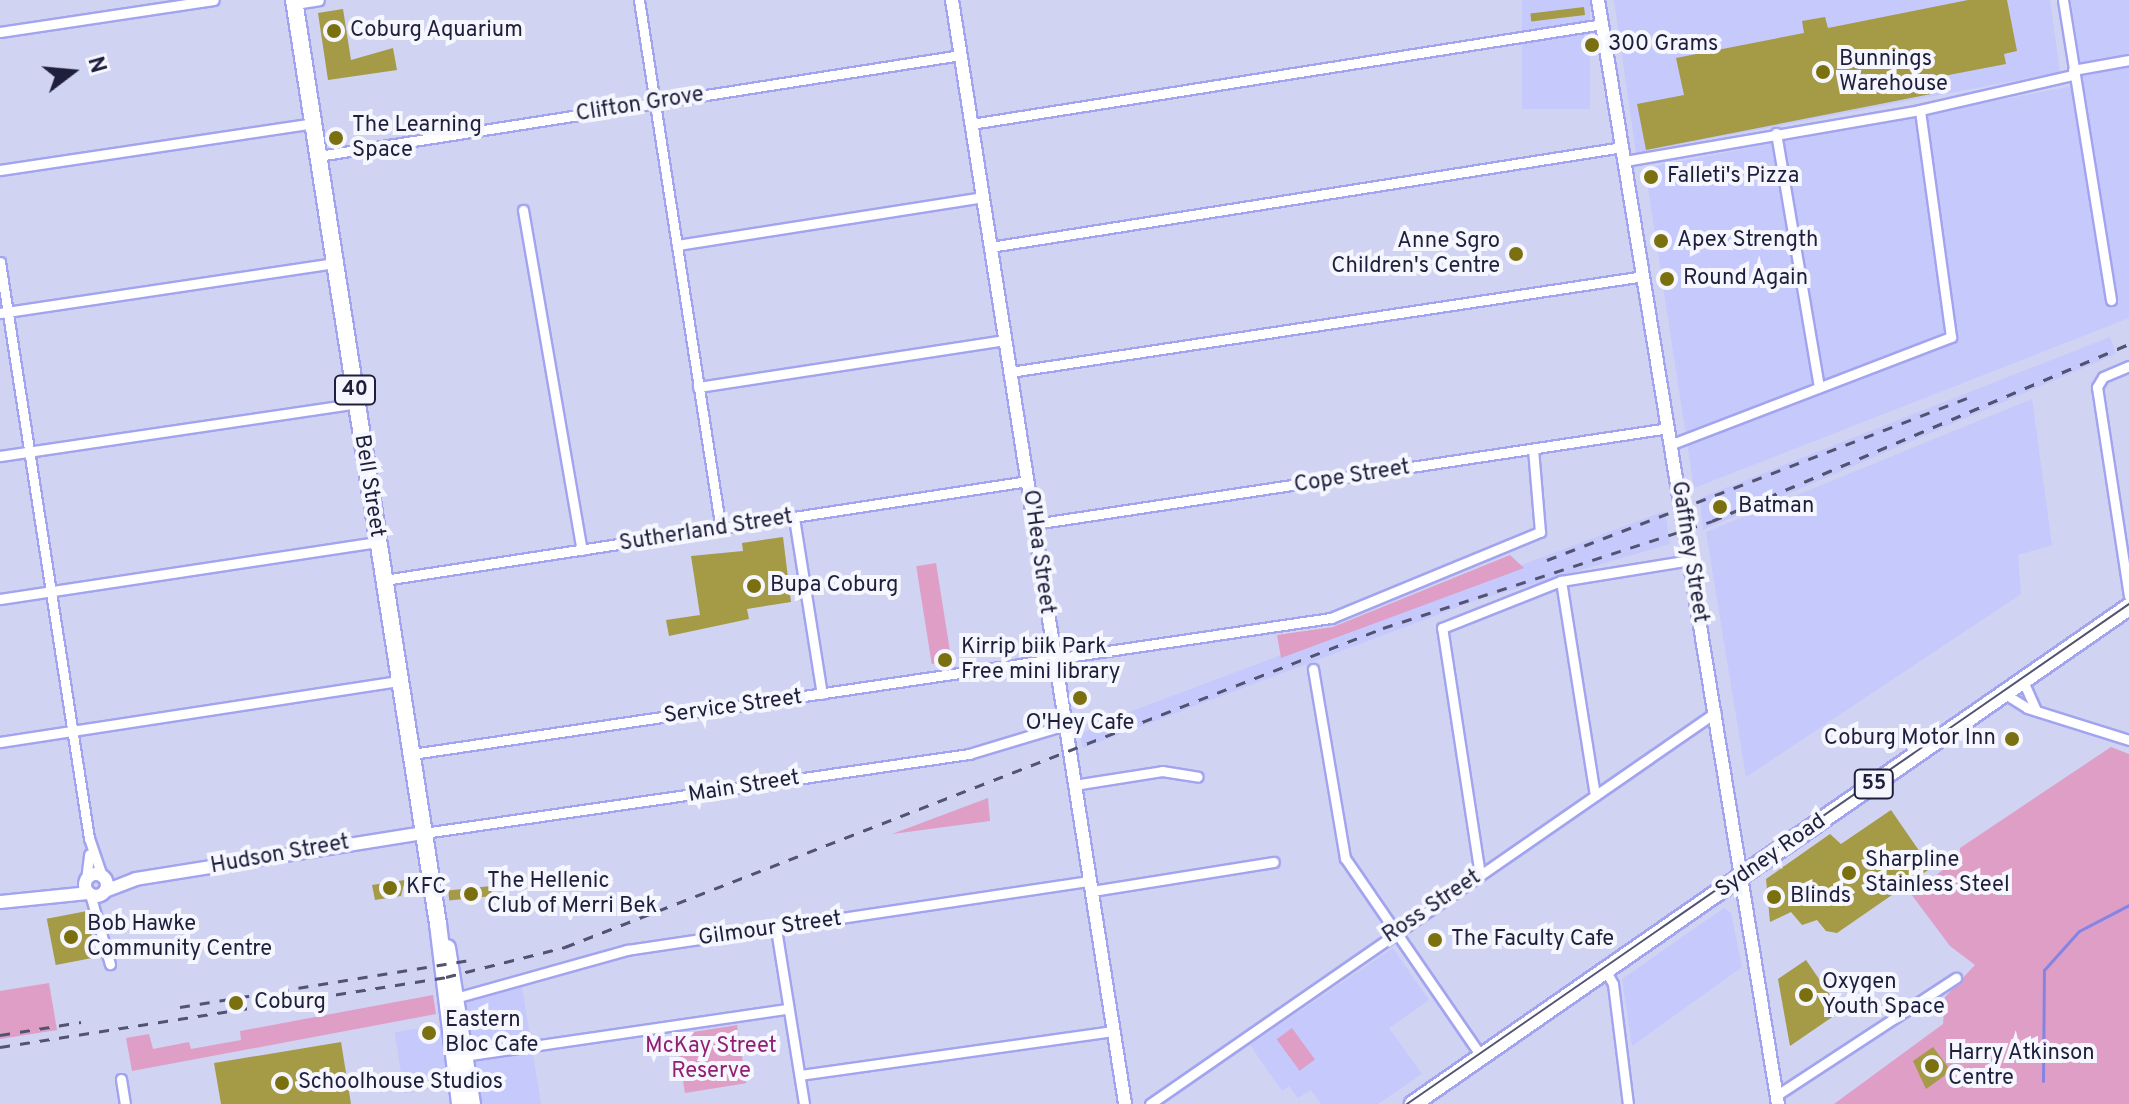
<!DOCTYPE html>
<html>
<head>
<meta charset="utf-8">
<style>
	body { margin:0 }
	#map { position:relative; width:2129px; height:1104px; overflow:hidden; background:#d0d3f2; font-family:Overpass,sans-serif }
	div>[style] { position:absolute }
	.built>* { inset:0; background:#c6c9fc; transform-origin:0 0 }
	.green>* { inset:0; background:#df9ec6; transform-origin:0 0 }
	.stream>* { height:3px; margin:-1.5px; padding:0 1.5px; transform-origin:1.5px; border-radius:1.5px; background:#8484e4 }
	.building>* { inset:0; background:#a59a45; transform-origin:0 0 }
	.roads { filter:drop-shadow(2px 0 #a2a4ef) drop-shadow(-2px 0 #a2a4ef) drop-shadow(0 2px #a2a4ef) drop-shadow(0 -2px #a2a4ef) }
	.street>* { height:9px; margin:-4.5px; padding:0 4.5px; transform-origin:4.5px; border-radius:4.5px; background:#fff }
	.secondary>* { height:12px; margin:-6px; padding:0 6px; transform-origin:6px; border-radius:6px; background:#fff }
	.secondary>.ring { margin:-6px; padding:0; box-sizing:content-box; background:none; border:12px solid #fff; border-radius:50% }
	.highway>* { height:16px; margin:-8px; padding:0 8px; transform-origin:8px; border-radius:8px; background:#fff }
	.tram>* { height:2px; margin:-1px; padding:0 1px; transform-origin:1px; border-radius:1px; background:#525371 }
	.rail>* { height:3px; margin-top:-1.5px; transform-origin:0; background:repeating-linear-gradient(90deg,#525371 0 10px,transparent 0 20px) }
	.dots>* { width:22px; height:22px; translate:-50% -50%; box-sizing:border-box; border:4px solid #f5f6fe; border-radius:50% }
	span { translate:-50% -50%; white-space:nowrap; text-align:center; line-height:1.15; -webkit-text-stroke:8px #f5f6fe; paint-order:stroke }
	.shield-label span { padding:2px 6px; background:#f5f6fe; border:2px solid; border-radius:6px; -webkit-text-stroke-width:0 }
	.shield-label { font-size:20px; color:#1f1f3c; font-weight:700 }
	.poi-label { font-size:22px; color:#1f1f3c }
	.left { translate:0 -50%; text-align:left }
	.right { translate:-100% -50%; text-align:right }
	.street-label { font-size:22px; color:#1f1f3c }
	.park-label { font-size:22px; color:#922072 }
	.north { position:absolute; left:32px; top:32px; width:80px; height:80px; -webkit-text-stroke:6px #f5f6fe; paint-order:stroke; rotate:74deg; font-size:22px; font-weight:700; line-height:32px; text-align:center; color:#1f1f3c }
	.north::after { content:''; display:block; margin:auto; width:28px; height:36px; background:#1f1f3c; clip-path:polygon(50% 0,100% 100%,50% 72%,0 100%) }
</style>
</head>
<body>
<div id="map">
	<div class="built">
		<i style="left:1522px;top:0;width:68px;height:109px"></i>
		<i style="clip-path:polygon(1614px 0,2050px 0,2060px 72px,1636px 153px)"></i>
		<i style="clip-path:polygon(2071px 0,2129px 0,2129px 318px,1694px 488px,1645px 168px,2083px 84px)"></i>
		<i style="clip-path:polygon(2110px 337px,2116px 354px,1703px 530px,1700px 498px)"></i>
		<i style="clip-path:polygon(2032px 399px,2052px 545px,2018px 555px,2021px 594px,1746px 777px,1706px 532px)"></i>
		<i style="clip-path:polygon(1665px 511px,1670px 544px,1474px 601px,1083px 748px,1080px 734px,1137px 709px)"></i>
		<i style="clip-path:polygon(1724px 908px,1731px 913px,1742px 967px,1632px 1046px,1622px 979px)"></i>
		<i style="clip-path:polygon(1393px 948px,1429px 1000px,1389px 1028px,1422px 1074px,1378px 1104px,1321px 1104px,1311px 1090px,1298px 1098px,1289px 1086px,1282px 1091px,1250px 1045px)"></i>
		<i style="clip-path:polygon(522px 987px,541px 1104px,481px 1104px,466px 1003px)"></i>
		<i style="left:440px;top:1025px;width:62px;height:46px;rotate:81deg"></i>
	</div>
	<div class="green">
		<i style="clip-path:polygon(1510px 555px,1524px 568px,1281px 658px,1277px 635px,1333px 627px)"></i>
		<i style="left:936px;top:563px;width:99px;height:20px;rotate:81deg"></i>
		<i style="clip-path:polygon(2111px 747px,2129px 754px,2129px 1104px,1834px 1104px,1943px 1024px,1945px 997px,1975px 965px,1950px 946px,1911px 894px,1960px 857px,1960px 848px)"></i>
		<i style="clip-path:polygon(988px 798px,990px 821px,892px 834px)"></i>
		<i style="clip-path:polygon(49px 983px,57px 1030px,0 1039px,0 991px)"></i>
		<i style="clip-path:polygon(433px 995px,436px 1014px,132px 1071px,126px 1038px,149px 1034px,153px 1049px,189px 1042px,191px 1049px,241px 1040px,240px 1031px)"></i>
		<i style="left:737px;top:1025px;width:59px;height:62px;rotate:81deg"></i>
		<i style="left:1292px;top:1028px;width:39px;height:19px;rotate:54deg"></i>
	</div>
	<div class="stream">
		<i style="left:2043px;top:1081px;width:111px;rotate:-89.5deg"></i>
		<i style="left:2044px;top:970px;width:52px;rotate:-48.1deg"></i>
		<i style="left:2079px;top:931px;width:56px;rotate:-27.5deg"></i>
	</div>
	<div class="building">
		<i style="clip-path:polygon(1968px 0,2007px 0,2017px 51px,2004px 54px,2006px 64px,1928px 79px,1931px 94px,1646px 150px,1637px 104px,1684px 95px,1676px 58px,1804px 33px,1802px 21px,1825px 17px,1828px 28px)"></i>
		<i style="left:1584px;top:7px;width:8px;height:54px;rotate:83deg"></i>
		<i style="clip-path:polygon(343px 9px,351px 60px,393px 48px,397px 70px,328px 80px,318px 13px)"></i>
		<i style="clip-path:polygon(783px 537px,791px 602px,747px 609px,749px 619px,669px 636px,666px 620px,700px 615px,691px 556px,743px 551px,742px 543px)"></i>
		<i style="clip-path:polygon(1891px 810px,1931px 868px,1837px 933px,1826px 931px,1817px 920px,1802px 925px,1791px 912px,1770px 922px,1766px 879px,1830px 834px,1841px 844px)"></i>
		<i style="clip-path:polygon(405px 880px,401px 896px,375px 900px,372px 885px)"></i>
		<i style="left:491px;top:886px;width:10px;height:43px;rotate:84deg"></i>
		<i style="left:87px;top:911px;width:47px;height:41px;rotate:79deg"></i>
		<i style="clip-path:polygon(1806px 960px,1841px 1011px,1790px 1046px,1778px 979px)"></i>
		<i style="clip-path:polygon(341px 1042px,351px 1104px,221px 1104px,214px 1063px)"></i>
		<i style="clip-path:polygon(1933px 1047px,1951px 1071px,1926px 1089px,1913px 1061px)"></i>
	</div>
	<div class="roads">
		<div class="street">
			<i style="left:639px;top:0;width:536px;rotate:81.21deg"></i>
			<i style="left:2063px;top:0;width:304px;rotate:80.9deg"></i>
			<i style="left:295px;top:4px;width:24px;rotate:-9deg"></i>
			<i style="left:0;top:32px;width:216px;rotate:-8.5deg"></i>
			<i style="left:2073px;top:70px;width:57px;rotate:-10.1deg"></i>
			<i style="left:971px;top:124px;width:640px;rotate:-8.99deg"></i>
			<i style="left:1776px;top:133px;width:258px;rotate:80.4deg"></i>
			<i style="left:318px;top:156px;width:651px;rotate:-8.93deg"></i>
			<i style="left:1625px;top:161px;width:299px;rotate:-9.8deg"></i>
			<i style="left:1920px;top:110px;width:157px;rotate:-12.9deg"></i>
			<i style="left:0;top:170px;width:317px;rotate:-8.5deg"></i>
			<i style="left:523px;top:210px;width:345px;rotate:80.2deg"></i>
			<i style="left:677px;top:245px;width:309px;rotate:-8.9deg"></i>
			<i style="left:990px;top:247px;width:641px;rotate:-8.98deg"></i>
			<i style="left:0;top:262px;width:583px;rotate:81.22deg"></i>
			<i style="left:89px;top:838px;width:40px;rotate:71.1deg"></i>
			<i style="left:0;top:313px;width:339px;rotate:-8.5deg"></i>
			<i style="left:2129px;top:366px;width:28px;rotate:157deg"></i>
			<i style="left:2103px;top:377px;width:12px;rotate:121deg"></i>
			<i style="left:2097px;top:387px;width:211px;rotate:81.3deg"></i>
			<i style="left:1010px;top:372px;width:641px;rotate:-8.61deg"></i>
			<i style="left:698px;top:387px;width:311px;rotate:-8.7deg"></i>
			<i style="left:1672px;top:444px;width:299px;rotate:-21deg"></i>
			<i style="left:1951px;top:337px;width:229px;rotate:-97.8deg"></i>
			<i style="left:0;top:456px;width:361px;rotate:-8.4deg"></i>
			<i style="left:794px;top:518px;width:178px;rotate:81deg"></i>
			<i style="left:1034px;top:524px;width:642px;rotate:-8.6deg"></i>
			<i style="left:384px;top:580px;width:652px;rotate:-8.74deg"></i>
			<i style="left:1561px;top:581px;width:217px;rotate:81deg"></i>
			<i style="left:0;top:599px;width:382px;rotate:-8.6deg"></i>
			<i style="left:1313px;top:669px;width:192px;rotate:80.4deg"></i>
			<i style="left:1345px;top:858px;width:240px;rotate:55.5deg"></i>
			<i style="left:2023px;top:681px;width:32px;rotate:66deg"></i>
			<i style="left:2005px;top:694px;width:26px;rotate:32deg"></i>
			<i style="left:2027px;top:708px;width:107px;rotate:17.4deg"></i>
			<i style="left:0;top:742px;width:405px;rotate:-8.7deg"></i>
			<i style="left:412px;top:754px;width:929px;rotate:-8.42deg"></i>
			<i style="left:1331px;top:618px;width:226px;rotate:-22.4deg"></i>
			<i style="left:1540px;top:532px;width:83px;rotate:-94.8deg"></i>
			<i style="left:1074px;top:785px;width:89px;rotate:-9deg"></i>
			<i style="left:1162px;top:771px;width:36px;rotate:9deg"></i>
			<i style="left:424px;top:833px;width:551px;rotate:-8.25deg"></i>
			<i style="left:969px;top:754px;width:97px;rotate:-16.8deg"></i>
			<i style="left:1480px;top:875px;width:250px;rotate:-98.7deg"></i>
			<i style="left:1442px;top:628px;width:128px;rotate:-21.6deg"></i>
			<i style="left:1561px;top:581px;width:131px;rotate:-9.2deg"></i>
			<i style="left:86px;top:880px;width:26px;rotate:-83deg"></i>
			<i style="left:1092px;top:891px;width:184px;rotate:-9.1deg"></i>
			<i style="left:90px;top:894px;width:73px;rotate:74.1deg"></i>
			<i style="left:776px;top:929px;width:177px;rotate:80.9deg"></i>
			<i style="left:1605px;top:970px;width:16px;rotate:60deg"></i>
			<i style="left:1613px;top:984px;width:121px;rotate:82.9deg"></i>
			<i style="left:455px;top:998px;width:179px;rotate:-15.6deg"></i>
			<i style="left:627px;top:950px;width:468px;rotate:-8.5deg"></i>
			<i style="left:464px;top:1056px;width:327px;rotate:-8.3deg"></i>
			<i style="left:800px;top:1075px;width:317px;rotate:-8deg"></i>
			<i style="left:121px;top:1079px;width:25px;rotate:81deg"></i>
			<i style="left:1777px;top:1095px;width:214px;rotate:-33.2deg"></i>
			<i style="left:1150px;top:1104px;width:688px;rotate:-34.71deg"></i>
		</div>
		<div class="secondary">
			<i style="left:952px;top:0;width:1117px;rotate:81.09deg"></i>
			<i style="left:1598px;top:0;width:1119px;rotate:80.74deg"></i>
			<i class="ring" style="left:85px;top:874px;width:10px;height:10px"></i>
			<i style="left:105px;top:891px;width:33px;rotate:-21deg"></i>
			<i style="left:136px;top:879px;width:292px;rotate:-9.1deg"></i>
			<i style="left:0;top:902px;width:89px;rotate:-5.8deg"></i>
		</div>
		<div class="highway">
			<i style="left:294px;top:0;width:935px;rotate:81.14deg"></i>
			<i style="left:438px;top:924px;width:181px;rotate:83deg"></i>
			<i style="left:447px;top:948px;width:158px;rotate:80.9deg"></i>
			<i style="left:1413px;top:1104px;width:872px;rotate:-34.77deg"></i>
		</div>
	</div>
	<div class="tram">
		<i style="left:1407px;top:1104px;width:878px;rotate:-34.7deg"></i>
	</div>
	<div class="rail">
		<i style="left:1547px;top:560px;width:452px;rotate:-21.1deg"></i>
		<i style="left:180px;top:1007px;width:300px;rotate:-9.2deg"></i>
		<i style="left:0;top:1035px;width:82px;rotate:-9.1deg"></i>
		<i style="left:0;top:1047px;width:451px;rotate:-8.9deg"></i>
		<i style="left:446px;top:977px;width:123px;rotate:-14.1deg"></i>
		<i style="left:565px;top:947px;width:878px;rotate:-21.3deg"></i>
		<i style="left:1383px;top:628px;width:346px;rotate:-18deg"></i>
		<i style="left:1712px;top:521px;width:453px;rotate:-23deg"></i>
	</div>
	<div class="dots">
		<i style="left:334px;top:31px;background:#7b700f"></i>
		<i style="left:1592px;top:45px;background:#7b700f"></i>
		<i style="left:1823px;top:72px;background:#7b700f"></i>
		<i style="left:336px;top:138px;background:#7b700f"></i>
		<i style="left:1651px;top:177px;background:#7b700f"></i>
		<i style="left:1661px;top:241px;background:#7b700f"></i>
		<i style="left:1516px;top:254px;background:#7b700f"></i>
		<i style="left:1667px;top:279px;background:#7b700f"></i>
		<i style="left:1720px;top:507px;background:#7b700f"></i>
		<i style="left:754px;top:586px;background:#7b700f"></i>
		<i style="left:945px;top:660px;background:#7b700f"></i>
		<i style="left:1080px;top:698px;background:#7b700f"></i>
		<i style="left:2012px;top:739px;background:#7b700f"></i>
		<i style="left:1849px;top:873px;background:#7b700f"></i>
		<i style="left:390px;top:888px;background:#7b700f"></i>
		<i style="left:471px;top:894px;background:#7b700f"></i>
		<i style="left:1774px;top:897px;background:#7b700f"></i>
		<i style="left:71px;top:937px;background:#7b700f"></i>
		<i style="left:1435px;top:940px;background:#7b700f"></i>
		<i style="left:1806px;top:995px;background:#7b700f"></i>
		<i style="left:236px;top:1003px;background:#7b700f"></i>
		<i style="left:429px;top:1033px;background:#7b700f"></i>
		<i style="left:1932px;top:1066px;background:#7b700f"></i>
		<i style="left:282px;top:1083px;background:#7b700f"></i>
	</div>
	<div class="shield-label">
		<span style="left:355px;top:390px">40</span>
		<span style="left:1874px;top:784px">55</span>
	</div>
	<div class="poi-label">
		<span class="left" style="left:350px;top:31px">Coburg Aquarium</span>
		<span class="left" style="left:1608px;top:45px">300 Grams</span>
		<span class="left" style="left:1839px;top:72px">Bunnings<br>Warehouse</span>
		<span class="left" style="left:352px;top:138px">The Learning<br>Space</span>
		<span class="left" style="left:1667px;top:177px">Falleti's Pizza</span>
		<span class="right" style="left:1500px;top:254px">Anne Sgro<br>Children's Centre</span>
		<span class="left" style="left:1677px;top:241px">Apex Strength</span>
		<span class="left" style="left:1683px;top:279px">Round Again</span>
		<span class="left" style="left:1738px;top:507px">Batman</span>
		<span class="left" style="left:770px;top:586px">Bupa Coburg</span>
		<span class="left" style="left:961px;top:660px">Kirrip biik Park<br>Free mini library</span>
		<span style="left:1080px;top:724px">O'Hey Cafe</span>
		<span class="right" style="left:1996px;top:739px">Coburg Motor Inn</span>
		<span class="left" style="left:1865px;top:873px">Sharpline<br>Stainless Steel</span>
		<span class="left" style="left:487px;top:894px">The Hellenic<br>Club of Merri Bek</span>
		<span class="left" style="left:406px;top:888px">KFC</span>
		<span class="left" style="left:1790px;top:897px">Blinds</span>
		<span class="left" style="left:87px;top:937px">Bob Hawke<br>Community Centre</span>
		<span class="left" style="left:1451px;top:940px">The Faculty Cafe</span>
		<span class="left" style="left:1822px;top:995px">Oxygen<br>Youth Space</span>
		<span class="left" style="left:254px;top:1003px">Coburg</span>
		<span class="left" style="left:445px;top:1033px">Eastern<br>Bloc Cafe</span>
		<span class="left" style="left:1948px;top:1066px">Harry Atkinson<br>Centre</span>
		<span class="left" style="left:298px;top:1083px">Schoolhouse Studios</span>
	</div>
	<div class="street-label">
		<span style="left:640px;top:105px;rotate:-9deg">Clifton Grove</span>
		<span style="left:1352px;top:477px;rotate:-9deg">Cope Street</span>
		<span style="left:369px;top:486px;rotate:81deg">Bell Street</span>
		<span style="left:706px;top:531px;rotate:-9deg">Sutherland Street</span>
		<span style="left:1038px;top:552px;rotate:82deg">O'Hea Street</span>
		<span style="left:1689px;top:552px;rotate:81deg">Gaffney Street</span>
		<span style="left:733px;top:707px;rotate:-8deg">Service Street</span>
		<span style="left:744px;top:787px;rotate:-9deg">Main Street</span>
		<span style="left:280px;top:855px;rotate:-10deg">Hudson Street</span>
		<span style="left:1771px;top:856px;rotate:-35deg">Sydney Road</span>
		<span style="left:1432px;top:907px;rotate:-34deg">Ross Street</span>
		<span style="left:770px;top:929px;rotate:-8deg">Gilmour Street</span>
	</div>
	<div class="park-label">
		<span style="left:711px;top:1059px">McKay Street<br>Reserve</span>
	</div>
	<div class="north">N</div>
</div>
</body>
</html>
